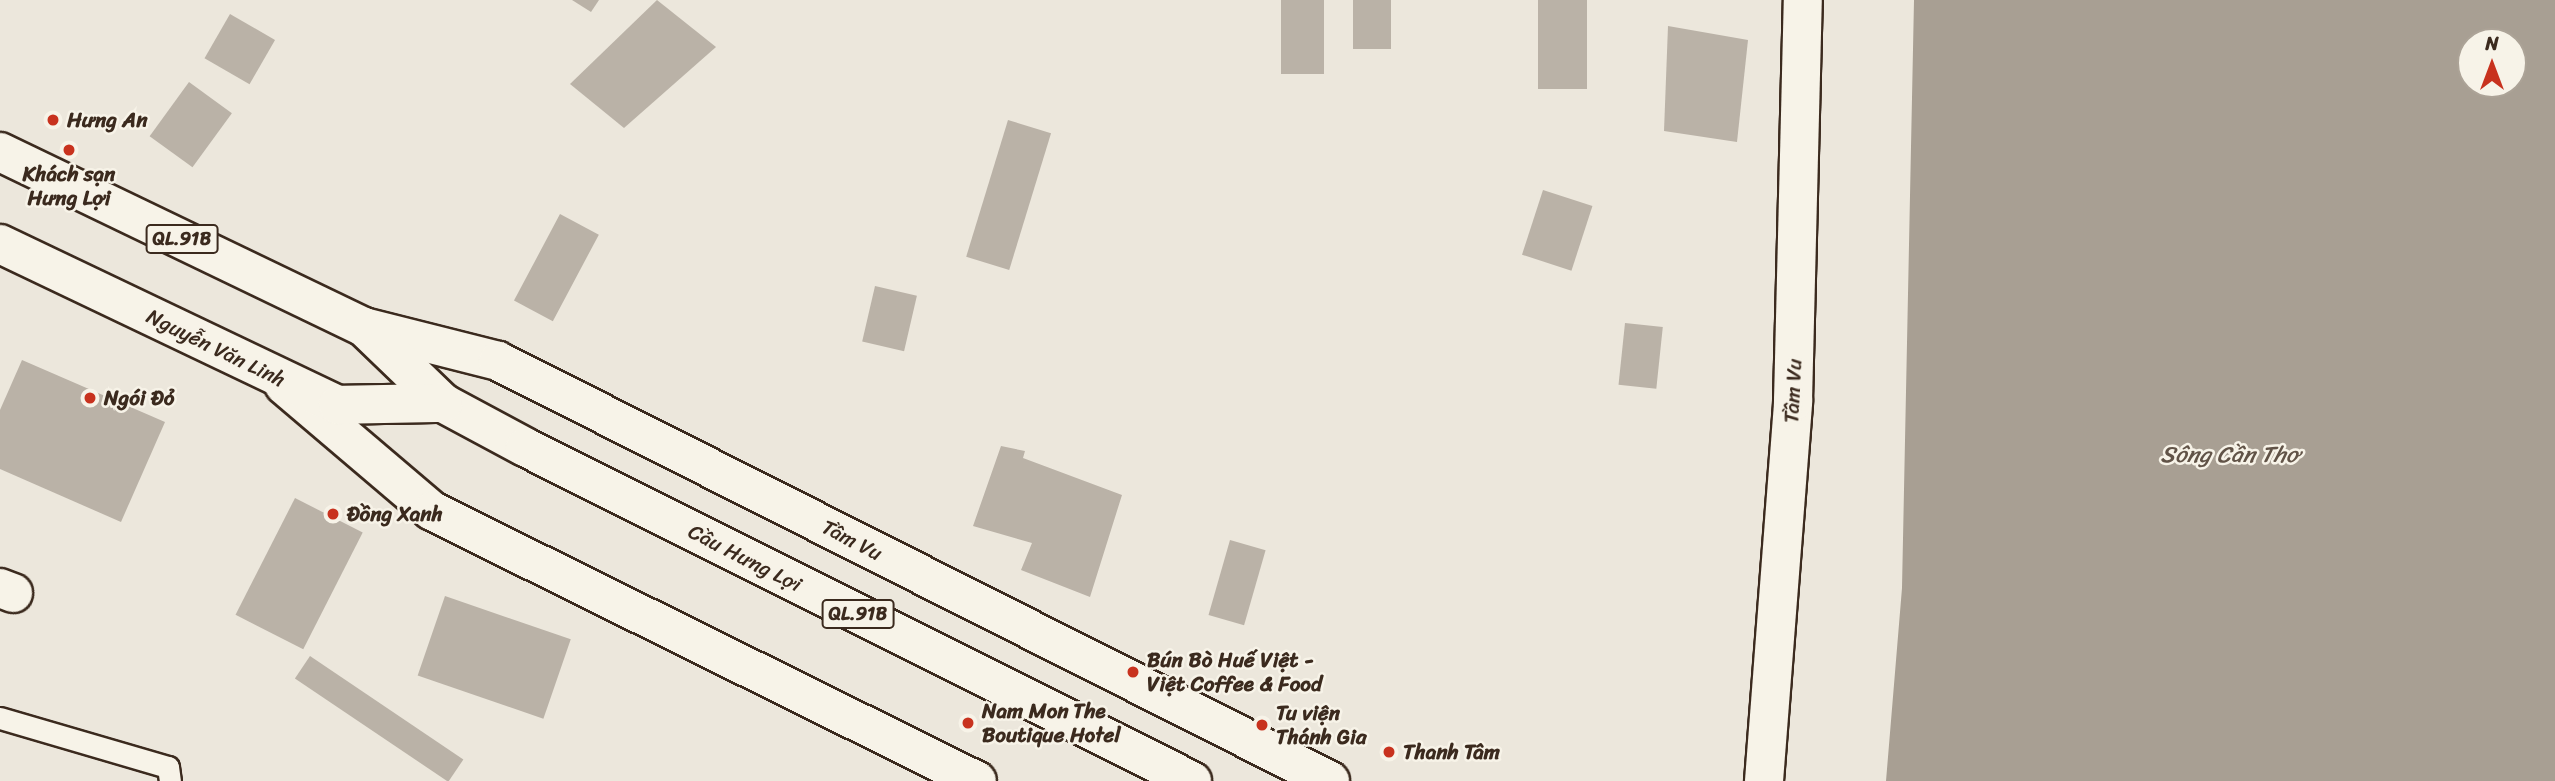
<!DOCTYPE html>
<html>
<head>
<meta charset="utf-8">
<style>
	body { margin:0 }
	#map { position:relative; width:2555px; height:781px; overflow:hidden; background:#ece7dc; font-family:Sriracha,sans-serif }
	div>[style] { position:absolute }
	.water>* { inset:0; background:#a89f93 }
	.building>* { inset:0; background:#bab2a7; transform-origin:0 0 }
	.roads { filter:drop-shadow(2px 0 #3b2a1e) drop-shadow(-2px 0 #3b2a1e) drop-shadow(0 2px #3b2a1e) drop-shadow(0 -2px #3b2a1e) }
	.service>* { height:21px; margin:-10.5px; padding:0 10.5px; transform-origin:10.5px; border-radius:10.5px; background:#f7f3e8 }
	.minor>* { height:38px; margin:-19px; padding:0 19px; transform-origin:19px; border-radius:19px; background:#f7f3e8 }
	.tertiary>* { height:38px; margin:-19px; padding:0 19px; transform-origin:19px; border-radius:19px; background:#f7f3e8 }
	.trunk>* { height:38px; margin:-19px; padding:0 19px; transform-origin:19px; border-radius:19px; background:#f7f3e8 }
	.dots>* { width:19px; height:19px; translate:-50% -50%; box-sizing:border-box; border:4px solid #f7f3e8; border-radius:50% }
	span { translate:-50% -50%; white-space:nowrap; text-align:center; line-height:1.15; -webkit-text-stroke:5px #f7f3e8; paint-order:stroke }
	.shield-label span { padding:2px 5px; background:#f7f3e8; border:2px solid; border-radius:5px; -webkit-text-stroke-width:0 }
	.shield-label { font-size:19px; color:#3b2a1e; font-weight:700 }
	.poi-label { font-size:21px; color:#3b2a1e; font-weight:700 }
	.left { translate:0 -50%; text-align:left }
	.street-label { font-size:21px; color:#3b2a1e }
	.water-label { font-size:23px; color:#615347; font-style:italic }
	.north { position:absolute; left:2457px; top:28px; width:70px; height:70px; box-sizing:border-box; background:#f7f3e8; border:2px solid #aca397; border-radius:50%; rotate:0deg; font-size:19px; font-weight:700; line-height:28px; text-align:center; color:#3b2a1e }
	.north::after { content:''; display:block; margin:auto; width:24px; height:32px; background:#c8321e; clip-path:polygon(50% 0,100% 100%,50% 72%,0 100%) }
</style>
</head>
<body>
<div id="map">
	<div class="water">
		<i style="clip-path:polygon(evenodd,1914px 0,2555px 0,2555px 781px,1886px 781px,1902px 588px,1914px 0,2471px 42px,2513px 42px,2513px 84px,2471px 84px,2471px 42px)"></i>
	</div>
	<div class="building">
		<i style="clip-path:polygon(572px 0,599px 0,591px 12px)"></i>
		<i style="clip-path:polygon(657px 0,716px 47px,624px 128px,570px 84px)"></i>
		<i style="left:1281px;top:0;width:43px;height:74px"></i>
		<i style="left:1353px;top:0;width:38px;height:49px"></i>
		<i style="left:1538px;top:0;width:49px;height:89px"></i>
		<i style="left:230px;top:14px;width:52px;height:51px;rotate:30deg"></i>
		<i style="clip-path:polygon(1668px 26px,1748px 40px,1737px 142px,1664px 131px)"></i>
		<i style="left:189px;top:82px;width:53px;height:67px;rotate:36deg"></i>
		<i style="left:1008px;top:120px;width:45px;height:143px;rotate:17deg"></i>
		<i style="left:1543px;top:190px;width:52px;height:68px;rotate:18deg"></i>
		<i style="left:560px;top:214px;width:44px;height:98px;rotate:28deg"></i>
		<i style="left:875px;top:286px;width:43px;height:57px;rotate:13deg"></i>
		<i style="left:1625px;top:323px;width:38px;height:62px;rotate:6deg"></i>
		<i style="clip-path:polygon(22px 360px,165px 422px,121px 522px,0 469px,0 410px)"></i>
		<i style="clip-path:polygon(1001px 446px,1025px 451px,1023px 458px,1122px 495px,1090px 597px,1021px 570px,1032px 543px,973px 526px)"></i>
		<i style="left:295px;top:498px;width:76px;height:131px;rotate:27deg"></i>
		<i style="left:1230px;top:540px;width:37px;height:78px;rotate:16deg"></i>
		<i style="left:445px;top:596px;width:133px;height:84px;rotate:19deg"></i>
		<i style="left:310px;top:656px;width:185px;height:27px;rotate:34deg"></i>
	</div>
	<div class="roads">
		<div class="service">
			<i style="left:0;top:718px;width:175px;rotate:16.3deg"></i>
			<i style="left:168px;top:767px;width:14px;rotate:82deg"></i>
		</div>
		<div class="minor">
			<i style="left:364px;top:327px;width:138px;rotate:14.2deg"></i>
			<i style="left:498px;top:361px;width:932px;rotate:26.78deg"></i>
			<i style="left:284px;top:385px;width:194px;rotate:40.4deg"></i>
			<i style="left:432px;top:511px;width:608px;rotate:26.35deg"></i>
			<i style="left:0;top:588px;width:14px;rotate:21deg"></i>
		</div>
		<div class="tertiary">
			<i style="left:1764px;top:781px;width:381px;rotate:-85.6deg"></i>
			<i style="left:1793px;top:401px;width:401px;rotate:-88.6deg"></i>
		</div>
		<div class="trunk">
			<i style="left:0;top:152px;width:404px;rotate:25.7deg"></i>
			<i style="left:364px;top:327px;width:110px;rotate:43.9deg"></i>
			<i style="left:443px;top:403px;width:93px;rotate:28.2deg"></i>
			<i style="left:525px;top:447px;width:746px;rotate:26.6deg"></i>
			<i style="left:0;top:244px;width:374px;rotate:25.5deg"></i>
			<i style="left:338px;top:405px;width:105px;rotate:-1.1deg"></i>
		</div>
	</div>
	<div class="dots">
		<i style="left:53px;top:120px;background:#c8321e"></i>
		<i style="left:69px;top:150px;background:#c8321e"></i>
		<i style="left:90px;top:398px;background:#c8321e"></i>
		<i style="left:333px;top:514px;background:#c8321e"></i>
		<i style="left:1133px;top:672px;background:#c8321e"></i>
		<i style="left:968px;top:723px;background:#c8321e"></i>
		<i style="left:1262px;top:725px;background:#c8321e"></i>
		<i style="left:1389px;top:752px;background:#c8321e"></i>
	</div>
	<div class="shield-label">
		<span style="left:182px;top:239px">QL.91B</span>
		<span style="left:858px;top:614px">QL.91B</span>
	</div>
	<div class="poi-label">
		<span class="left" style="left:67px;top:120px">Hưng An</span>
		<span style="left:69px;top:186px">Khách sạn<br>Hưng Lợi</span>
		<span class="left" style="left:104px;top:398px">Ngói Đỏ</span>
		<span class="left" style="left:347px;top:514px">Đồng Xanh</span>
		<span class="left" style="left:1147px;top:672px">Bún Bò Huế Việt -<br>Việt Coffee &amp; Food</span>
		<span class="left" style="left:982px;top:723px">Nam Mon The<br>Boutique Hotel</span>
		<span class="left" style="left:1276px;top:725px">Tu viện<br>Thánh Gia</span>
		<span class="left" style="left:1403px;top:752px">Thanh Tâm</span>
	</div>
	<div class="street-label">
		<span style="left:216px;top:348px;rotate:26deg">Nguyễn Văn Linh</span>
		<span style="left:1793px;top:391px;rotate:-87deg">Tầm Vu</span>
		<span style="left:852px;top:540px;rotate:27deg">Tầm Vu</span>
		<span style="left:745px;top:558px;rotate:27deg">Cầu Hưng Lợi</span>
	</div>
	<div class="water-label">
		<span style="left:2230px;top:455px">Sông Cần Thơ</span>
	</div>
	<div class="north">N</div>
</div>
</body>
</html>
